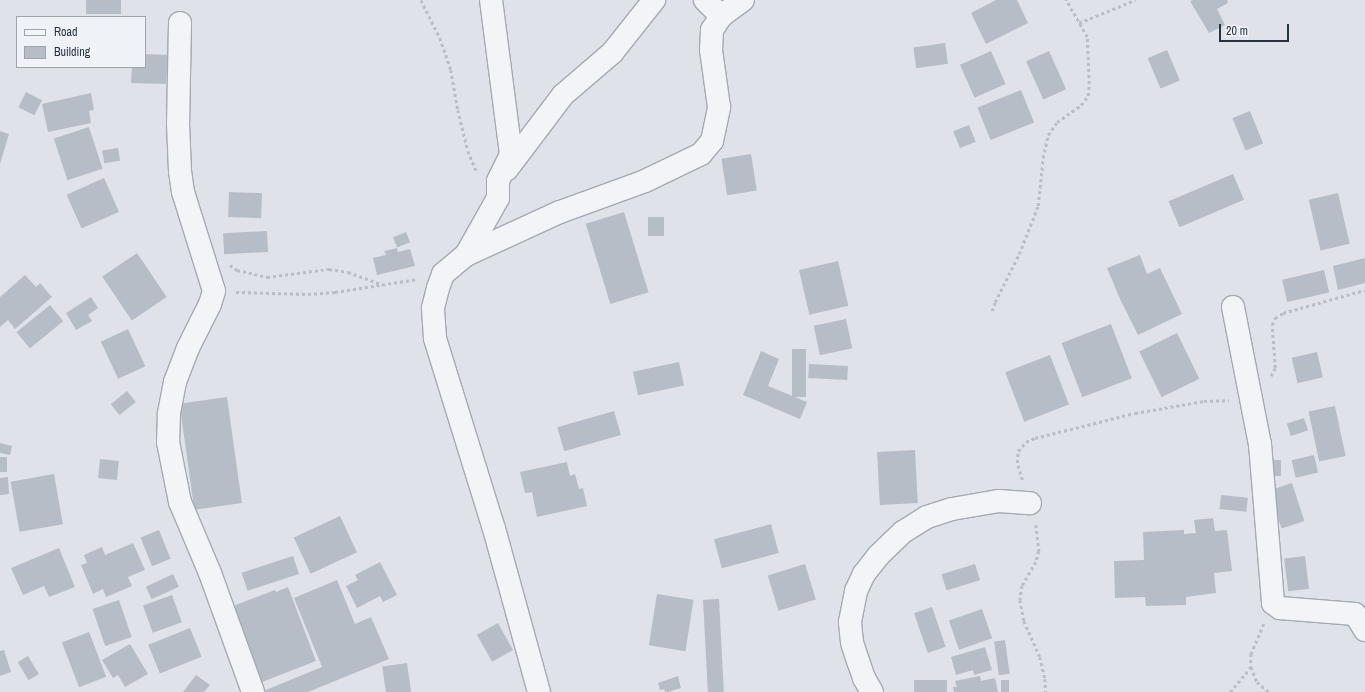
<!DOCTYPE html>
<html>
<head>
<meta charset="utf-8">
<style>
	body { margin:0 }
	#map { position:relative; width:1365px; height:692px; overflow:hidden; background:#dfe3e9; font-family:"Archivo Narrow",sans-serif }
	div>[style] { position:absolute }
	.building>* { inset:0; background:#b6bdc6; transform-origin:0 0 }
	.path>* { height:2.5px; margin-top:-1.25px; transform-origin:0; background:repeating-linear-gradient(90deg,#b9bec4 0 3px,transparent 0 6px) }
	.roads { filter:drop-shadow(1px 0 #a4aab3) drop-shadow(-1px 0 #a4aab3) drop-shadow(0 1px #a4aab3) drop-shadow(0 -1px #a4aab3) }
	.minor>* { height:22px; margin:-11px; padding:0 11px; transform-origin:11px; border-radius:11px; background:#f2f4f7 }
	span { translate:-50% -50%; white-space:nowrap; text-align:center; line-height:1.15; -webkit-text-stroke:3px #eff2f6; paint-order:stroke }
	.legend { position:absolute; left:16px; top:16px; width:130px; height:52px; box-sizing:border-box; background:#eff2f6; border:1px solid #9fa5ae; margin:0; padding:5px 7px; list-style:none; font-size:12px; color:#273241 }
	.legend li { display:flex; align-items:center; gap:8px; height:20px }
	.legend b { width:20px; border:1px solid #9fa5ae }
	.scale { position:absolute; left:1219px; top:24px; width:70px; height:18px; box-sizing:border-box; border:2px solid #273241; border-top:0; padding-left:5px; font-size:12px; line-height:14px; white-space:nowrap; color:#273241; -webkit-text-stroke:3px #eff2f6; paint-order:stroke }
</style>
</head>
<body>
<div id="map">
	<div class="building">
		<i style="left:86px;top:0;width:35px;height:14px"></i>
		<i style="clip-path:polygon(996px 0,1017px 0,1028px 23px,986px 44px,971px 13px)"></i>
		<i style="clip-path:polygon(1193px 0,1227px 0,1228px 3px,1217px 9px,1225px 25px,1209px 33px,1190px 1px)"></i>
		<i style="left:945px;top:43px;width:21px;height:32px;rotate:82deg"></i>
		<i style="left:1167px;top:50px;width:33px;height:21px;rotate:67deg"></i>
		<i style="left:991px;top:51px;width:36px;height:34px;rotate:66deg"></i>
		<i style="left:1049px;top:51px;width:42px;height:25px;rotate:66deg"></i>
		<i style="clip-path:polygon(145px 54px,168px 55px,166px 84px,131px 83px,132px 67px,145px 67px)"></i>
		<i style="left:1021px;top:90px;width:35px;height:47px;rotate:68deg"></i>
		<i style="left:26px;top:92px;width:18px;height:17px;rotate:27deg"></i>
		<i style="clip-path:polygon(91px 93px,94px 110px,89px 111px,91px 123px,48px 132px,42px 104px)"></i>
		<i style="left:1250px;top:111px;width:35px;height:19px;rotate:68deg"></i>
		<i style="left:969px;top:125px;width:18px;height:17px;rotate:68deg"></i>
		<i style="left:89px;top:127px;width:44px;height:37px;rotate:72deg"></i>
		<i style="clip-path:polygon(0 131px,9px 134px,0 164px)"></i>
		<i style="left:118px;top:148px;width:13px;height:16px;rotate:81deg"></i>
		<i style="left:751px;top:154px;width:37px;height:30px;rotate:81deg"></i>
		<i style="left:1233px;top:174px;width:28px;height:70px;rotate:67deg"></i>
		<i style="left:104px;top:178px;width:37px;height:41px;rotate:66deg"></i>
		<i style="left:229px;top:192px;width:33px;height:25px;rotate:2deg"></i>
		<i style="left:1338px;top:193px;width:52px;height:30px;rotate:77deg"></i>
		<i style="left:624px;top:212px;width:84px;height:40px;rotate:73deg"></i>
		<i style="left:664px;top:217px;width:19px;height:16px;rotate:90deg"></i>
		<i style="left:267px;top:231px;width:21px;height:44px;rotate:87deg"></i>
		<i style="left:406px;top:232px;width:11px;height:14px;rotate:68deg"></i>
		<i style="clip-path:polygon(397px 248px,398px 252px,410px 249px,415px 266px,377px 275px,373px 258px,386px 255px,384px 251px)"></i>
		<i style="left:137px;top:253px;width:53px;height:42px;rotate:56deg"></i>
		<i style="clip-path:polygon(1140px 255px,1147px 274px,1160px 268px,1182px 314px,1138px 335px,1120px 299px,1107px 268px)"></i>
		<i style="clip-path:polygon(1365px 258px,1365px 283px,1338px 290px,1333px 266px)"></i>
		<i style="left:838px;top:261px;width:46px;height:40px;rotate:77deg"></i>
		<i style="left:1324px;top:270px;width:23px;height:43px;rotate:77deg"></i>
		<i style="clip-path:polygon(25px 275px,36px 287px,40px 283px,52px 297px,15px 329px,8px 320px,0 327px,0 297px)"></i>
		<i style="clip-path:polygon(91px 297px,98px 308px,88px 315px,92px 321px,76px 330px,66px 313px)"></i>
		<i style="left:50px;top:305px;width:21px;height:43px;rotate:51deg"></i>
		<i style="left:846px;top:319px;width:30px;height:33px;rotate:78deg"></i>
		<i style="left:1111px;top:324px;width:58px;height:53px;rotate:69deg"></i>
		<i style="left:128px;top:329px;width:41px;height:30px;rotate:65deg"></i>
		<i style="left:1177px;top:333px;width:51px;height:42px;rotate:64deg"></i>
		<i style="left:792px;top:349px;width:14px;height:48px"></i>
		<i style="clip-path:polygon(761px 351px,779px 359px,768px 386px,807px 402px,800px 419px,743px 395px)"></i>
		<i style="left:1317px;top:352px;width:26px;height:26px;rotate:77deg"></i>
		<i style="left:1050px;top:355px;width:53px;height:48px;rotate:69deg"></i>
		<i style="left:679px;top:362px;width:24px;height:47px;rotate:78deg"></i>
		<i style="left:809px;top:364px;width:39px;height:14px;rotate:3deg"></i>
		<i style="left:127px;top:391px;width:14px;height:21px;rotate:51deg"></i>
		<i style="left:227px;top:397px;width:107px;height:48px;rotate:82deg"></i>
		<i style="left:1335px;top:406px;width:51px;height:27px;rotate:78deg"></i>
		<i style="left:614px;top:411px;width:25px;height:59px;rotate:74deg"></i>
		<i style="left:1304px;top:418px;width:13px;height:18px;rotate:72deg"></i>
		<i style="clip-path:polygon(0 443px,12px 446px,10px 455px,0 453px)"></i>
		<i style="left:915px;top:450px;width:53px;height:38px;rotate:87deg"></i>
		<i style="left:1314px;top:455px;width:18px;height:23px;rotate:77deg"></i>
		<i style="left:0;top:457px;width:7px;height:15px"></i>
		<i style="left:100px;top:459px;width:19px;height:19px;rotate:6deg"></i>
		<i style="left:1264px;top:460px;width:17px;height:16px"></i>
		<i style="clip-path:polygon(567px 462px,570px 476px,575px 474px,579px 489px,583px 488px,587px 506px,537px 517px,532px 492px,525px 493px,520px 472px)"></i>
		<i style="left:54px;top:474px;width:51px;height:44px;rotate:80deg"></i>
		<i style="clip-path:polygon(8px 477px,9px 494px,0 495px,0 478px)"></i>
		<i style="left:1292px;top:483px;width:40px;height:24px;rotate:72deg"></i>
		<i style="left:1221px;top:495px;width:27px;height:14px;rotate:6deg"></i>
		<i style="left:340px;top:516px;width:40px;height:51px;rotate:65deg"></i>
		<i style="clip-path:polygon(1213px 518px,1215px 531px,1227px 530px,1232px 571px,1214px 573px,1216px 593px,1186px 597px,1186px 605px,1146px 606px,1145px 597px,1115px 598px,1114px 561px,1144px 560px,1143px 532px,1184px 530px,1184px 534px,1196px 533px,1194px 520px)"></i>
		<i style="left:771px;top:524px;width:30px;height:59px;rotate:75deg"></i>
		<i style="left:159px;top:530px;width:31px;height:20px;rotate:68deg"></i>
		<i style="clip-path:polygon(133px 543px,145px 570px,128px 577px,132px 586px,106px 597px,103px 589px,93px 594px,81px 565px,87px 563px,84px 555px,102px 547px,105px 555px)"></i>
		<i style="clip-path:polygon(59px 548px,75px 587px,49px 597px,44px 586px,23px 595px,11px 568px)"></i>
		<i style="left:293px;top:556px;width:19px;height:54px;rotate:72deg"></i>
		<i style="left:1305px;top:556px;width:33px;height:21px;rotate:83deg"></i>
		<i style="clip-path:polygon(380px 562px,397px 595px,383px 602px,380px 596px,357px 608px,346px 586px,358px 580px,355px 575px)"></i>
		<i style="left:805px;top:564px;width:37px;height:39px;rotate:73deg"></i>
		<i style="left:975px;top:564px;width:17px;height:35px;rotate:73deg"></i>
		<i style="left:173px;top:574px;width:14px;height:30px;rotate:65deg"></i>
		<i style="clip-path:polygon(337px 580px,355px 624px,371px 617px,389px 659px,308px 692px,261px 692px,322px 667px,294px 598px)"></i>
		<i style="clip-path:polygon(288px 587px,316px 661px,257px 684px,228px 608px,275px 590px,276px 592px)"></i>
		<i style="left:657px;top:594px;width:37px;height:52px;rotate:9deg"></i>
		<i style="left:172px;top:595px;width:29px;height:31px;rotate:70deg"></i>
		<i style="left:719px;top:599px;width:93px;height:16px;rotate:87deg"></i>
		<i style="left:119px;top:600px;width:39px;height:28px;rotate:71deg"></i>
		<i style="left:932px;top:607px;width:42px;height:19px;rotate:71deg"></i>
		<i style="left:982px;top:609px;width:31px;height:35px;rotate:71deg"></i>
		<i style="left:498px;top:623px;width:31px;height:24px;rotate:61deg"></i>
		<i style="left:190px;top:628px;width:31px;height:45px;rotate:68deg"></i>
		<i style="left:89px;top:632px;width:48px;height:29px;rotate:69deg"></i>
		<i style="left:1005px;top:640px;width:34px;height:11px;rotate:82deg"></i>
		<i style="clip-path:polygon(130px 644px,148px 674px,125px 687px,118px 675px,113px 678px,102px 660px)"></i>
		<i style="clip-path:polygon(985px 647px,992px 670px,974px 675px,973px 670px,956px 675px,951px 657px)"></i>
		<i style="clip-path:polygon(4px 650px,11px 672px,0 676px,0 651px)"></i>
		<i style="left:28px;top:656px;width:21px;height:12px;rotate:59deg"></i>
		<i style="left:407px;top:663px;width:29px;height:25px;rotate:82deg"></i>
		<i style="clip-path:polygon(196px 675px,210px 685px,204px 692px,183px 692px)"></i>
		<i style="clip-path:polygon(678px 676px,681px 688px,668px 692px,665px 692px,664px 689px,660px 690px,658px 683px)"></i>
		<i style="clip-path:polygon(980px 676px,981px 681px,995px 678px,998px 692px,954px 692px,953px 687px,957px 687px,955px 681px)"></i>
		<i style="left:914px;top:680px;width:33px;height:12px"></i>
		<i style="left:1001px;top:680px;width:8px;height:12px"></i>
	</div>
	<div class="path">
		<i style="left:421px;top:0;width:42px;rotate:63.4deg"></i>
		<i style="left:440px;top:38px;width:34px;rotate:71deg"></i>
		<i style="left:451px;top:70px;width:41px;rotate:80.1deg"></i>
		<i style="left:458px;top:110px;width:42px;rotate:76.3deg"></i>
		<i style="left:468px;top:151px;width:23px;rotate:67deg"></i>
		<i style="left:1079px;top:23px;width:61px;rotate:-22.3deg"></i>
		<i style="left:230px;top:265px;width:9px;rotate:36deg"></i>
		<i style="left:237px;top:270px;width:31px;rotate:13deg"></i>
		<i style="left:267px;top:277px;width:63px;rotate:-7.4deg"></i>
		<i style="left:329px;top:269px;width:19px;rotate:9deg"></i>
		<i style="left:348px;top:272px;width:37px;rotate:20deg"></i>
		<i style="left:236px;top:292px;width:72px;rotate:1.6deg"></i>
		<i style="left:308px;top:294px;width:27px;rotate:-4deg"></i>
		<i style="left:335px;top:292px;width:84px;rotate:-8.9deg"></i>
		<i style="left:992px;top:311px;width:9px;rotate:-72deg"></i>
		<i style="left:995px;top:302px;width:54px;rotate:-63.4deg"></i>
		<i style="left:1019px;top:254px;width:52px;rotate:-68.4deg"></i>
		<i style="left:1038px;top:206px;width:48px;rotate:-84.1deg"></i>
		<i style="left:1043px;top:158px;width:24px;rotate:-78deg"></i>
		<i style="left:1048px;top:135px;width:16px;rotate:-55deg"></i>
		<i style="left:1057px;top:122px;width:29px;rotate:-35deg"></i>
		<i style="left:1081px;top:105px;width:11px;rotate:-52deg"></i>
		<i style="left:1088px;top:96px;width:12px;rotate:-85deg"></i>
		<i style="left:1089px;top:84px;width:47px;rotate:-92.4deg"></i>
		<i style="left:1087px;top:37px;width:43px;rotate:-119.6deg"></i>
		<i style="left:1271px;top:376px;width:9px;rotate:-63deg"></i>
		<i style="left:1275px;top:368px;width:43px;rotate:-94deg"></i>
		<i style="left:1272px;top:325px;width:8px;rotate:-67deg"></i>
		<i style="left:1275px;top:318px;width:9px;rotate:-32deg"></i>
		<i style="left:1283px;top:313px;width:85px;rotate:-15.7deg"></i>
		<i style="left:1022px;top:480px;width:18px;rotate:-106deg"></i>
		<i style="left:1017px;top:463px;width:12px;rotate:-85deg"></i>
		<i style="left:1018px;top:451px;width:12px;rotate:-48deg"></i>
		<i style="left:1026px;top:442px;width:10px;rotate:-24deg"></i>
		<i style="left:1035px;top:438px;width:103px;rotate:-14deg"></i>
		<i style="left:1135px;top:413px;width:70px;rotate:-9.9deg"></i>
		<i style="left:1204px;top:401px;width:25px;rotate:-2deg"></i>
		<i style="left:1036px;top:525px;width:26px;rotate:83deg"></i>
		<i style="left:1039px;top:551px;width:11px;rotate:105deg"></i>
		<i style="left:1036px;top:562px;width:28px;rotate:120deg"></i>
		<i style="left:1022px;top:586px;width:14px;rotate:98deg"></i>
		<i style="left:1020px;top:600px;width:21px;rotate:79deg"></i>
		<i style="left:1024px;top:621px;width:39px;rotate:66deg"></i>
		<i style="left:1040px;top:657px;width:23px;rotate:77deg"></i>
		<i style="left:1045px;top:679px;width:13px;rotate:86deg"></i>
		<i style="left:1264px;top:624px;width:33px;rotate:113deg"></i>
		<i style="left:1251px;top:654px;width:13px;rotate:90deg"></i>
		<i style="left:1251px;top:667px;width:16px;rotate:68deg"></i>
		<i style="left:1257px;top:682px;width:16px;rotate:40deg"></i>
		<i style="left:1230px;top:692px;width:33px;rotate:-50deg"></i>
	</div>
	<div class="roads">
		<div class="minor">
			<i style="left:705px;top:0;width:23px;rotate:45deg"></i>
			<i style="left:180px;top:23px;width:100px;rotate:91.1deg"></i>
			<i style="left:178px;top:123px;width:48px;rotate:87.6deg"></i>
			<i style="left:180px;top:171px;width:21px;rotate:82deg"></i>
			<i style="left:183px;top:192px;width:104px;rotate:72.6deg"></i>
			<i style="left:214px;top:291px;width:14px;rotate:107deg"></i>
			<i style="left:210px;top:304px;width:49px;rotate:116.6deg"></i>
			<i style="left:188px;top:348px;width:36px;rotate:111deg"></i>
			<i style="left:175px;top:382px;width:33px;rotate:101deg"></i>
			<i style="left:169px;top:414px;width:28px;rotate:92deg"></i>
			<i style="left:168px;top:442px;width:61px;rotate:78.7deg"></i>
			<i style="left:180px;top:502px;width:77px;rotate:67.1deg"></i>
			<i style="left:210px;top:573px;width:127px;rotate:70.1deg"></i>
			<i style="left:507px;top:169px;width:93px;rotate:-52.9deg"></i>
			<i style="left:563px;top:95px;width:65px;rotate:-40.6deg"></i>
			<i style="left:612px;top:53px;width:68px;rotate:-51.6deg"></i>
			<i style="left:466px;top:255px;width:65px;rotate:-60.7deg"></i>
			<i style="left:498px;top:198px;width:17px;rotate:-90deg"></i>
			<i style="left:498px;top:181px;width:30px;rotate:-64deg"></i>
			<i style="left:511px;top:154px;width:155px;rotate:-97.4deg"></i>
			<i style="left:1233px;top:307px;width:140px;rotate:78.9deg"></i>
			<i style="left:1260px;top:444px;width:160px;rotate:85.3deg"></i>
			<i style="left:1273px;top:603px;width:9px;rotate:36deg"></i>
			<i style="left:1280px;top:608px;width:75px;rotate:4.6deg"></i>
			<i style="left:1355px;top:614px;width:19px;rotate:58deg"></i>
			<i style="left:539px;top:692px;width:169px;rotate:-105.4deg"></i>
			<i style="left:494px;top:529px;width:200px;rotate:-107.2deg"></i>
			<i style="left:435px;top:338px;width:30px;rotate:-94deg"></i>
			<i style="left:433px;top:308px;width:21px;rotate:-76deg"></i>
			<i style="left:438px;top:288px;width:15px;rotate:-70deg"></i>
			<i style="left:443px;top:274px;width:30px;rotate:-40deg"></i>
			<i style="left:466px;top:255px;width:103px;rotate:-24.6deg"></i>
			<i style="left:560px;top:212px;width:90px;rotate:-20deg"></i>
			<i style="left:645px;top:181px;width:62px;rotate:-25.7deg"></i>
			<i style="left:701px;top:154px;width:17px;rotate:-50deg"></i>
			<i style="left:712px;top:141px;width:35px;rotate:-78deg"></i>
			<i style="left:719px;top:107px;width:58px;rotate:-98deg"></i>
			<i style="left:711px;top:50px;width:20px;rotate:-87deg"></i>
			<i style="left:712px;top:30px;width:17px;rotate:-57deg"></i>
			<i style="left:721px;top:16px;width:27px;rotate:-36deg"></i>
			<i style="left:872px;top:692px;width:16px;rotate:-120deg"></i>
			<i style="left:864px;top:678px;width:18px;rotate:-109deg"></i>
			<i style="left:858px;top:661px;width:20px;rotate:-108deg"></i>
			<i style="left:852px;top:642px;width:20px;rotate:-96deg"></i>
			<i style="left:850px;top:622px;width:32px;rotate:-79deg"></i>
			<i style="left:856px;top:591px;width:19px;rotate:-65deg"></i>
			<i style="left:864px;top:574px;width:23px;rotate:-52deg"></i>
			<i style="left:878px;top:556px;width:35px;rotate:-44deg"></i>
			<i style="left:903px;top:532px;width:28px;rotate:-32deg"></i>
			<i style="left:927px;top:517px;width:26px;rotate:-18deg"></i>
			<i style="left:952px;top:509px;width:48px;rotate:-9.7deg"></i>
			<i style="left:999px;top:501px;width:31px;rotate:4deg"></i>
		</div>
	</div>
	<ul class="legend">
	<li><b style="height:5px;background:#f2f4f7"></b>Road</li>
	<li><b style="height:11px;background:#b6bdc6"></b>Building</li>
	</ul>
	<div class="scale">20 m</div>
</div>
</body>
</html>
